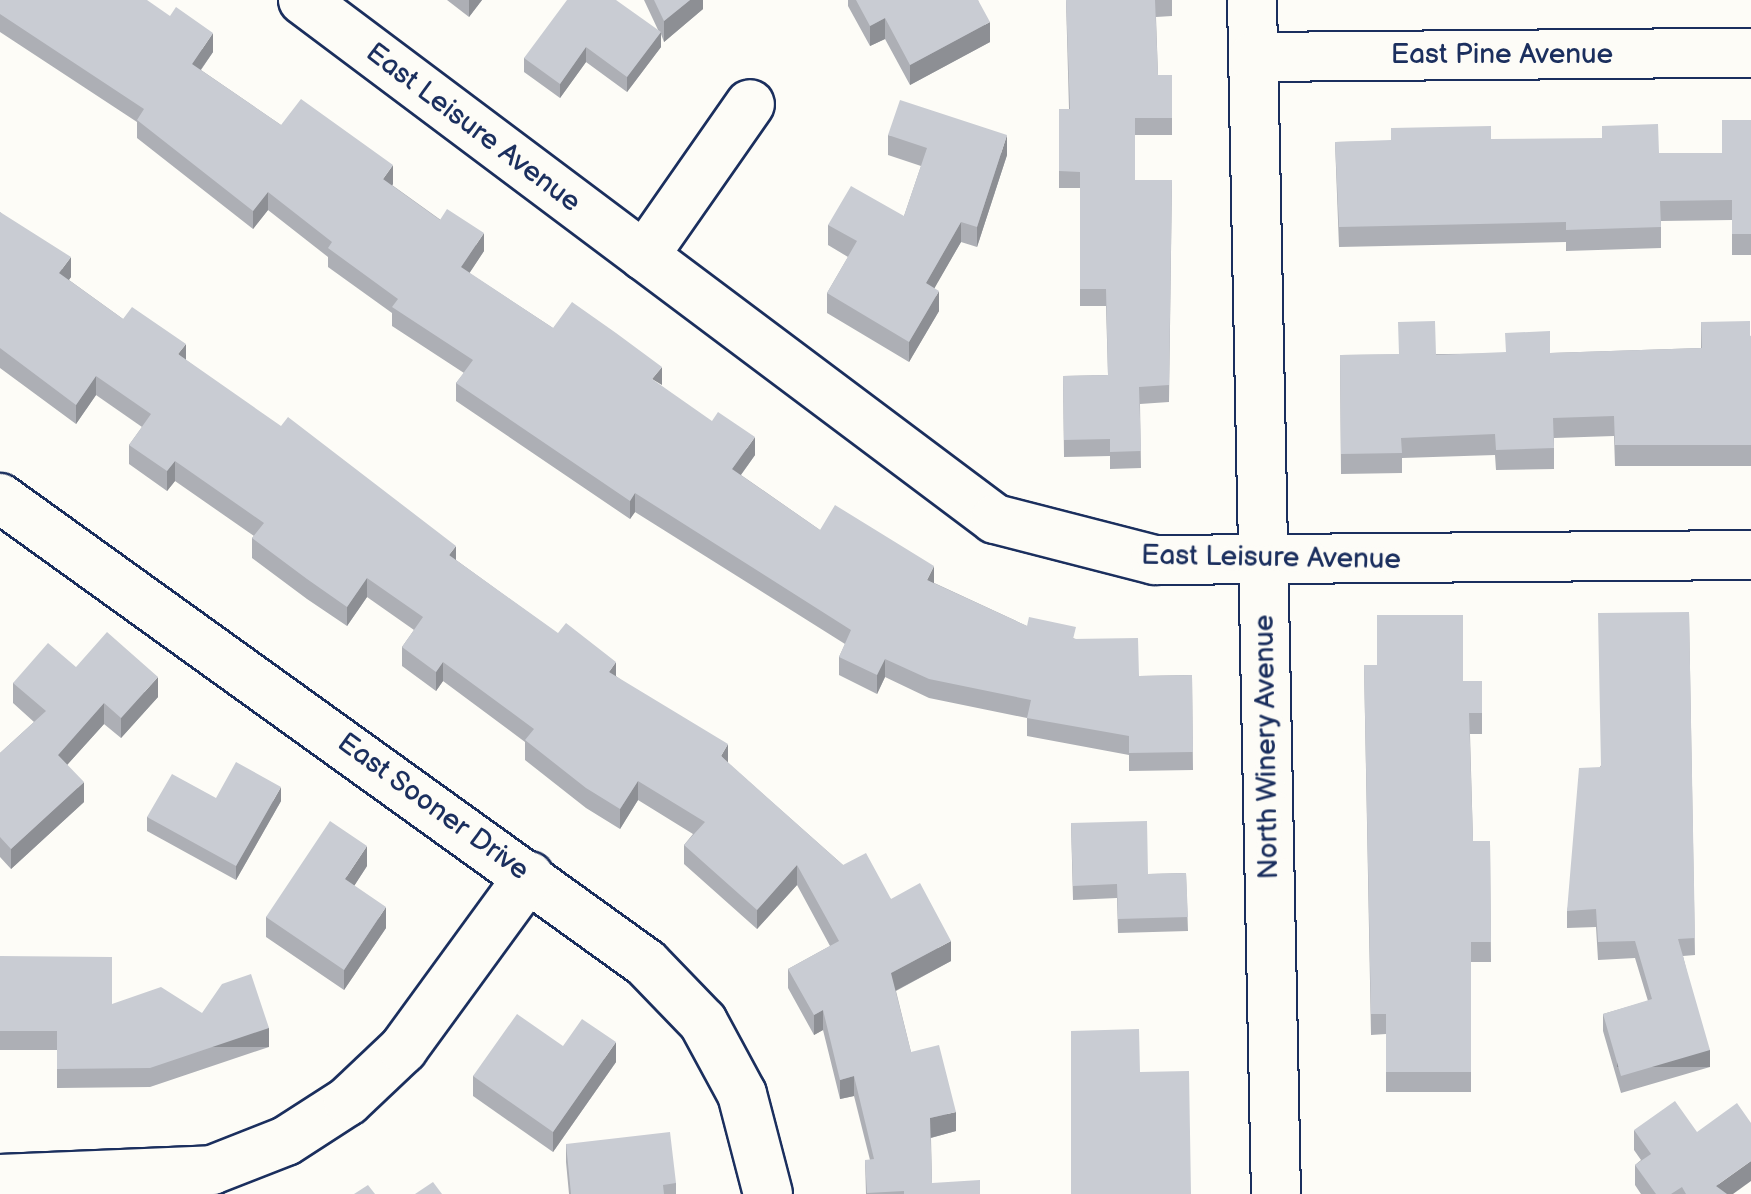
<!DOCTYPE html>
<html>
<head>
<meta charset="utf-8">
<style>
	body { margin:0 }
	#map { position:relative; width:1751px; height:1194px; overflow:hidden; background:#fdfcf7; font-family:"Balsamiq Sans",sans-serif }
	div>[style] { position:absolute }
	.roads { filter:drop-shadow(2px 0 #1b2f5e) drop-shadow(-2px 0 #1b2f5e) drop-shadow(0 2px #1b2f5e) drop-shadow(0 -2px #1b2f5e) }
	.minor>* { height:48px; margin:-24px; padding:0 24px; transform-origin:24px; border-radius:24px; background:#fdfcf7 }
	.wall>* { inset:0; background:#adafb5 }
	.shaded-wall>* { inset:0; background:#8d8f94; transform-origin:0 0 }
	.building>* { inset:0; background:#c9ccd3 }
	span { translate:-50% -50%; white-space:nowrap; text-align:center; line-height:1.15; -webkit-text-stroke:10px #fdfcf7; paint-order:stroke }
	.street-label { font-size:28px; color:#1b2f5e }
</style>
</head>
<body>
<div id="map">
	<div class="roads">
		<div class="minor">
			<i style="left:303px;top:0;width:865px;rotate:36.87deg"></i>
			<i style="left:995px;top:519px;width:165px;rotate:14.4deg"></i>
			<i style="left:1155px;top:560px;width:596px;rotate:-0.48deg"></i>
			<i style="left:1252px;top:0;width:1194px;rotate:88.85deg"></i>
			<i style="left:1253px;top:57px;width:498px;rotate:-0.5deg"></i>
			<i style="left:644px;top:256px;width:185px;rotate:-55.1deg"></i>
			<i style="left:0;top:498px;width:796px;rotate:35.75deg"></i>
			<i style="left:646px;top:963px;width:82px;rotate:46deg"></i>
			<i style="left:703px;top:1022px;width:82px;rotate:61.6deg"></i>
			<i style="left:742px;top:1094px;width:103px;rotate:75.4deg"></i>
			<i style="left:0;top:1179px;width:212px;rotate:-2.4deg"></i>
			<i style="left:212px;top:1170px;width:79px;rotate:-21.4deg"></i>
			<i style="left:286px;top:1141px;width:74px;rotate:-32.8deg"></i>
			<i style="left:348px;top:1101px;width:76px;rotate:-43.4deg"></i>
			<i style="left:403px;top:1049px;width:214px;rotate:-53.9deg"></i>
		</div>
	</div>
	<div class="wall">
		<i style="clip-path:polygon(0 0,213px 52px,201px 70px,281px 125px,393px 184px,392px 185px,484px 251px,469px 273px,553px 328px,661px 386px,755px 455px,741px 475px,820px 530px,1027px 626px,1076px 639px,1139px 676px,1192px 675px,1193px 770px,1129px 771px,1129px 755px,1027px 736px,1027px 718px,929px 698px,885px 677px,877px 694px,839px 675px,839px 657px,845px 644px,635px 512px,630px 519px,456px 401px,456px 383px,464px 373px,392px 326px,392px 313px,328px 267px,328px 257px,268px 210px,253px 229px,137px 138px,137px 122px,0 32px)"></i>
		<i style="clip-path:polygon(447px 0,482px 0,469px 17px)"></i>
		<i style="clip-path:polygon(644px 0,703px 0,703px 9px,664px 42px,661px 34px,661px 47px,627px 92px,586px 62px,560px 98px,524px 72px,524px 58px,659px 32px)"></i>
		<i style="clip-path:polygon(848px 0,978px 0,990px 42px,910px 85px,885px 39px,870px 46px,848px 6px)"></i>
		<i style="clip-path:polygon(1066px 0,1172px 0,1172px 16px,1156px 17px,1158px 75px,1172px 75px,1172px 135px,1135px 135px,1135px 180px,1172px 180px,1169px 402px,1140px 404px,1141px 468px,1110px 469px,1110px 456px,1064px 457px,1063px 376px,1108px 375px,1106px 306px,1080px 306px,1080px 188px,1059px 188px,1059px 109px,1069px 109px)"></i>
		<i style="clip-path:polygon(1751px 120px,1751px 255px,1732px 255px,1732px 220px,1661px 221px,1661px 248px,1566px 251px,1566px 242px,1339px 247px,1335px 142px,1491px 139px,1659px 153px,1722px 153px)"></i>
		<i style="clip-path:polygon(888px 135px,1007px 155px,977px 247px,961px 242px,934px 288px,939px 311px,909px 362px,827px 313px,827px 293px,848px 257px,828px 245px,828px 225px,904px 216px,921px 166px,888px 155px)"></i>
		<i style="clip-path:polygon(0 212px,71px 277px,69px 280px,123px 319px,186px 360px,456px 560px,616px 676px,728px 763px,843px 865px,891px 899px,951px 961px,896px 991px,911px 1052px,956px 1131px,931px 1138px,932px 1183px,980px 1194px,866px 1194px,865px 1160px,870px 1160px,854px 1096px,840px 1099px,823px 1030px,814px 1035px,788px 988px,788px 969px,830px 946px,797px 885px,757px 929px,684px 864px,684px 845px,693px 834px,638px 800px,620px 829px,586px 808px,525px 760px,525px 742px,443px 681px,436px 691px,402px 666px,402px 647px,414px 630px,367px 597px,347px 626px,307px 599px,252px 558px,252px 538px,254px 536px,175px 481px,167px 491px,129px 464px,129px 445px,142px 427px,96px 395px,76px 424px,0 368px)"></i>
		<i style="clip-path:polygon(1701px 322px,1751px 336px,1751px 466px,1615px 466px,1614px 436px,1554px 438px,1554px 469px,1496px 470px,1495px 455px,1402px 458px,1402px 473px,1341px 474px,1340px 355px,1550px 353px,1701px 348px)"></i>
		<i style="clip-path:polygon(1689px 612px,1695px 955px,1683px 956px,1710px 1067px,1621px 1093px,1603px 1031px,1603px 1014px,1648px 1001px,1635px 958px,1598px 960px,1596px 927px,1567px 928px,1567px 911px,1600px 767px)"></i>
		<i style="clip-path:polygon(1364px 665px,1463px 681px,1482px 681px,1482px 734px,1470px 734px,1473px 841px,1490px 841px,1491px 962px,1471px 962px,1471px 1092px,1386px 1092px,1386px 1034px,1371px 1035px)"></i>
		<i style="clip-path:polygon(76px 667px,158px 697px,121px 738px,104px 724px,67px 765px,84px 802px,11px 869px,0 857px,0 753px,34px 722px,13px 703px,13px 683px)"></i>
		<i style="clip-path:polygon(216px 798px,281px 801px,236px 880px,147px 831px,147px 817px)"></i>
		<i style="clip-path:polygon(1071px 823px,1148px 874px,1186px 873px,1188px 931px,1118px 933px,1117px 898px,1073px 900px)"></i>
		<i style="clip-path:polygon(367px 866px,354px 886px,386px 928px,344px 990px,266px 937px,266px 917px)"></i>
		<i style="clip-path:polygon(0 956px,112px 1004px,202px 1013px,269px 1047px,150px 1087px,57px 1088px,57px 1050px,0 1050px)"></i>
		<i style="clip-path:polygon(563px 1046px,616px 1062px,553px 1152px,473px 1096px,473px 1076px)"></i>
		<i style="clip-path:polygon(1634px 1130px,1733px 1194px,1641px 1194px,1635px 1185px,1635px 1165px,1641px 1160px,1634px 1150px)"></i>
		<i style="clip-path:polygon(566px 1144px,676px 1183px,676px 1194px,569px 1194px,566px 1162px)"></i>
	</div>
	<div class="shaded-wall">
		<i style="clip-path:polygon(469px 0,482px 0,469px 17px)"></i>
		<i style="clip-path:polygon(690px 0,703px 0,703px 9px,664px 42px,664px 21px)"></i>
		<i style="clip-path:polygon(885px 18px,885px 39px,870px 46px,870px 26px)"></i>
		<i style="clip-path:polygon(990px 22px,990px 42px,910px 85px,910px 65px)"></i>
		<i style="clip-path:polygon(661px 32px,661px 47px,627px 92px,627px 77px)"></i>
		<i style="clip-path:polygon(213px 33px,213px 52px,192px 82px,192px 64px)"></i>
		<i style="clip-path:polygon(586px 47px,586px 62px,560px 98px,560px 84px)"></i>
		<i style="clip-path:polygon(1007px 135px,1007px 155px,977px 247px,977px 227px)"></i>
		<i style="clip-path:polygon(393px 165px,393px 184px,383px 198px,383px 179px)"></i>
		<i style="clip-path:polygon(268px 192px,268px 210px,253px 229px,253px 211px)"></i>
		<i style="clip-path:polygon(961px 222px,961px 242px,926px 303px,926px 283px)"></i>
		<i style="clip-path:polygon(484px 233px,484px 251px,461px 286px,461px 267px)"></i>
		<i style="clip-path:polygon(71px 257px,71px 277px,59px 293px,59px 273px)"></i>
		<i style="clip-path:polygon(939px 291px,939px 311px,909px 362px,909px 342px)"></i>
		<i style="clip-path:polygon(186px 344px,186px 364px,178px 354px)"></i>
		<i style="clip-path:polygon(662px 367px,662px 385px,652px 379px)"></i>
		<i style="clip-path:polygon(96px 376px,96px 395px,76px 424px,76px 405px)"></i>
		<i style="clip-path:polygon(755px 437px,755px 455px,732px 487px,732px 469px)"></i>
		<i style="clip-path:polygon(175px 461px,175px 481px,167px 491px,167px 471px)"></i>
		<i style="clip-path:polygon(635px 493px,635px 512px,630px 519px,630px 501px)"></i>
		<i style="clip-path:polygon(456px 546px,456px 565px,449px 555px)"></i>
		<i style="clip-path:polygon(934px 566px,934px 584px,927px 580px)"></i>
		<i style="clip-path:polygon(367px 578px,367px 597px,347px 626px,347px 607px)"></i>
		<i style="clip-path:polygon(885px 659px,885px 677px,877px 694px,877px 675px)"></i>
		<i style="clip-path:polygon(443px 662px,443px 681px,436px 691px,436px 672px)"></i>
		<i style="clip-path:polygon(616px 662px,616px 681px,609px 672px)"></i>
		<i style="clip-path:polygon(158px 677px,158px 697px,121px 738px,121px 718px)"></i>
		<i style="clip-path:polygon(104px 703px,104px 724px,58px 775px,58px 755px)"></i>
		<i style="clip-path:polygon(728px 744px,728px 764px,721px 756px)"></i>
		<i style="clip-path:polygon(638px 781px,638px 800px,620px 829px,620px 809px)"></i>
		<i style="clip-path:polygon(84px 782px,84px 802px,11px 869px,11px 849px)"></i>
		<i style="clip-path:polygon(281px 787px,281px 801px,236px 880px,236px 866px)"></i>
		<i style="clip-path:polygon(367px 846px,367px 866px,345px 900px,345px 879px)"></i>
		<i style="clip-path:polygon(797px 865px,797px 885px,757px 929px,757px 910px)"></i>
		<i style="clip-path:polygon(386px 907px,386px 928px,344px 990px,344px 970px)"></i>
		<i style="clip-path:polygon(951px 941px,951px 961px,891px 993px,891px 973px)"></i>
		<i style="clip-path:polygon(823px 1010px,823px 1030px,814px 1035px,814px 1015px)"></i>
		<i style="left:269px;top:1028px;width:19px;height:126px;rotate:90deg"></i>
		<i style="clip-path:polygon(616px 1042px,616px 1062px,553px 1152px,553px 1132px)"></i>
		<i style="left:1710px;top:1050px;width:17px;height:93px;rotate:90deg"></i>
		<i style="clip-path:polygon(854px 1076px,854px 1096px,840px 1099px,840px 1080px)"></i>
		<i style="clip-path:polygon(956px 1112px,956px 1131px,930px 1138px,930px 1118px)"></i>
		<i style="clip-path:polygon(1751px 1161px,1751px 1181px,1733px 1194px,1716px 1194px,1716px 1186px)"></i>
	</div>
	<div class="building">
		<i style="clip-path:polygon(0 0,147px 0,170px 16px,176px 7px,213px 33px,192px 64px,281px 125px,301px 99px,393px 165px,383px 179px,440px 220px,447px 209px,484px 233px,461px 267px,553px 328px,572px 302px,616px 333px,662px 367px,652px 379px,712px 421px,718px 412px,755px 437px,732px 469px,820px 530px,835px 505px,934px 566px,927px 580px,1027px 626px,1029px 617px,1076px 627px,1073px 639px,1138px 638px,1139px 676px,1192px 675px,1193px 752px,1129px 753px,1129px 736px,1027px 718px,1031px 700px,929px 679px,885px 659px,877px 675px,839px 657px,851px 630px,635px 493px,630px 501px,456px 383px,473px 360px,392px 307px,398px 299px,328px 248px,332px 242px,268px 192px,253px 211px,137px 120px,144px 109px,0 14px)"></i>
		<i style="clip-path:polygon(567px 0,616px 0,661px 32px,627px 77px,586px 47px,560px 84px,524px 58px)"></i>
		<i style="clip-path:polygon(654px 0,690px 0,664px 21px)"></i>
		<i style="clip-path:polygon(856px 0,978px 0,990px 22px,910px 65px,885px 18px,870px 26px)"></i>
		<i style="clip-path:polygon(1066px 0,1155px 0,1158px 75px,1172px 75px,1172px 118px,1135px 118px,1135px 180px,1172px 180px,1169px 385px,1139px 387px,1141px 451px,1110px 452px,1110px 439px,1064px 440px,1063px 376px,1108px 375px,1106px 289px,1080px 289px,1080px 172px,1059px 171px,1059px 109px,1070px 109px)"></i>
		<i style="clip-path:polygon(900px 100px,1007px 135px,977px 227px,961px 222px,926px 283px,939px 291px,909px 342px,827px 293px,857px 241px,828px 225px,851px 186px,904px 216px,927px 148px,888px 135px)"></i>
		<i style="clip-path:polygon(1722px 120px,1751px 120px,1751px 234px,1732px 234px,1732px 200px,1660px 201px,1661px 227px,1566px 230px,1566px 222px,1339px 227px,1335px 142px,1391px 140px,1391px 128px,1491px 126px,1491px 139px,1602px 138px,1602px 126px,1658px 124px,1659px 153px,1722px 153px)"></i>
		<i style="clip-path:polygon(0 212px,71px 257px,59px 273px,123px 319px,132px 307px,186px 344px,178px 354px,281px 426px,288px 417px,456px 546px,449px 555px,558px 633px,566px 623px,616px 662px,609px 672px,728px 744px,721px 756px,843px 865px,866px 853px,891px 899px,920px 883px,951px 941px,891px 973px,911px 1052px,939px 1045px,956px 1112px,930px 1118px,932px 1183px,980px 1180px,980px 1194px,904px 1194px,904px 1191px,867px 1193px,865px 1160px,874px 1159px,854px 1076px,840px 1080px,823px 1010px,814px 1015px,788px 969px,839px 941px,797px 865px,757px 910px,684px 845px,705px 822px,638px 781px,620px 809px,586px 788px,525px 740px,534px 729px,443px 662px,436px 672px,402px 647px,423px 617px,367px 578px,347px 607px,307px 579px,252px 538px,264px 523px,175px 461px,167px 471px,129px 445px,151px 414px,96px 376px,76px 405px,0 348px)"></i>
		<i style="clip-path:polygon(1435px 321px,1436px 355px,1506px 352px,1505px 333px,1550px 331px,1550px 353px,1702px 348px,1701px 322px,1750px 321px,1750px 336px,1751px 336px,1751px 445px,1615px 445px,1614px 416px,1553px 418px,1554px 448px,1496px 450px,1495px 434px,1401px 438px,1402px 453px,1341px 454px,1340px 355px,1399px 354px,1398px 322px)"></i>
		<i style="clip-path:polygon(1689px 612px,1695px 938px,1678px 939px,1710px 1050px,1621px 1076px,1603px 1014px,1652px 999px,1635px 941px,1598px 942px,1596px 909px,1567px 911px,1579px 768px,1601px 767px,1598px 613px)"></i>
		<i style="clip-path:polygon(1377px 615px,1463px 615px,1463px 681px,1482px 681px,1482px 713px,1469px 713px,1473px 841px,1490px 841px,1491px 942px,1471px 942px,1471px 1072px,1386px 1072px,1386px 1014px,1371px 1014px,1364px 665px,1377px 665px)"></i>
		<i style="clip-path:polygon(107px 632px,158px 677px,121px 718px,104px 703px,58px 755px,84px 782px,11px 849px,0 837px,0 753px,46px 711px,13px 683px,48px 643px,76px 667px)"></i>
		<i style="clip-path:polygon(236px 762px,281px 787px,236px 866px,147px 817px,172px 774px,216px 798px)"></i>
		<i style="clip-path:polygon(330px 821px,367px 846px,345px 879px,386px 907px,344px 970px,266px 917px)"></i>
		<i style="clip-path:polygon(1147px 821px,1148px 874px,1186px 873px,1188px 917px,1118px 919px,1117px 884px,1073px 886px,1071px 823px)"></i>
		<i style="clip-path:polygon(0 956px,112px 957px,112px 1004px,161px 987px,202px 1013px,222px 984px,251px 974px,269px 1028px,150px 1068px,57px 1069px,57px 1031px,0 1031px)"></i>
		<i style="clip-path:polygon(517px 1014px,563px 1046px,582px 1019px,616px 1042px,553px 1132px,473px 1076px)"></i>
		<i style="clip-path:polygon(1139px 1029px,1140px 1072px,1189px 1071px,1191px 1194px,1071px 1194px,1071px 1031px)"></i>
		<i style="clip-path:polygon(1675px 1101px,1697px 1132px,1737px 1103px,1751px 1123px,1751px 1161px,1716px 1186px,1727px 1194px,1686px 1194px,1682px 1187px,1671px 1194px,1656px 1194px,1635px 1165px,1651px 1154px,1634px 1130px)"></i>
		<i style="clip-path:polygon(670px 1132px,676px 1183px,663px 1185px,664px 1194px,571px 1194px,566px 1144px)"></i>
		<i style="clip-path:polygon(433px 1182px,442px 1194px,415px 1194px)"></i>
		<i style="clip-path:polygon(368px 1185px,375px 1194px,354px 1194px)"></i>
	</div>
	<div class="street-label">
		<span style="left:1502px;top:55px">East Pine Avenue</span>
		<span style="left:473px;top:128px;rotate:37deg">East Leisure Avenue</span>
		<span style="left:1271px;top:558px;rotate:1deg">East Leisure Avenue</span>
		<span style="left:1267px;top:747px;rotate:-91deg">North Winery Avenue</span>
		<span style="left:433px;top:807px;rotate:36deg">East Sooner Drive</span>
	</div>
</div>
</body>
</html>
